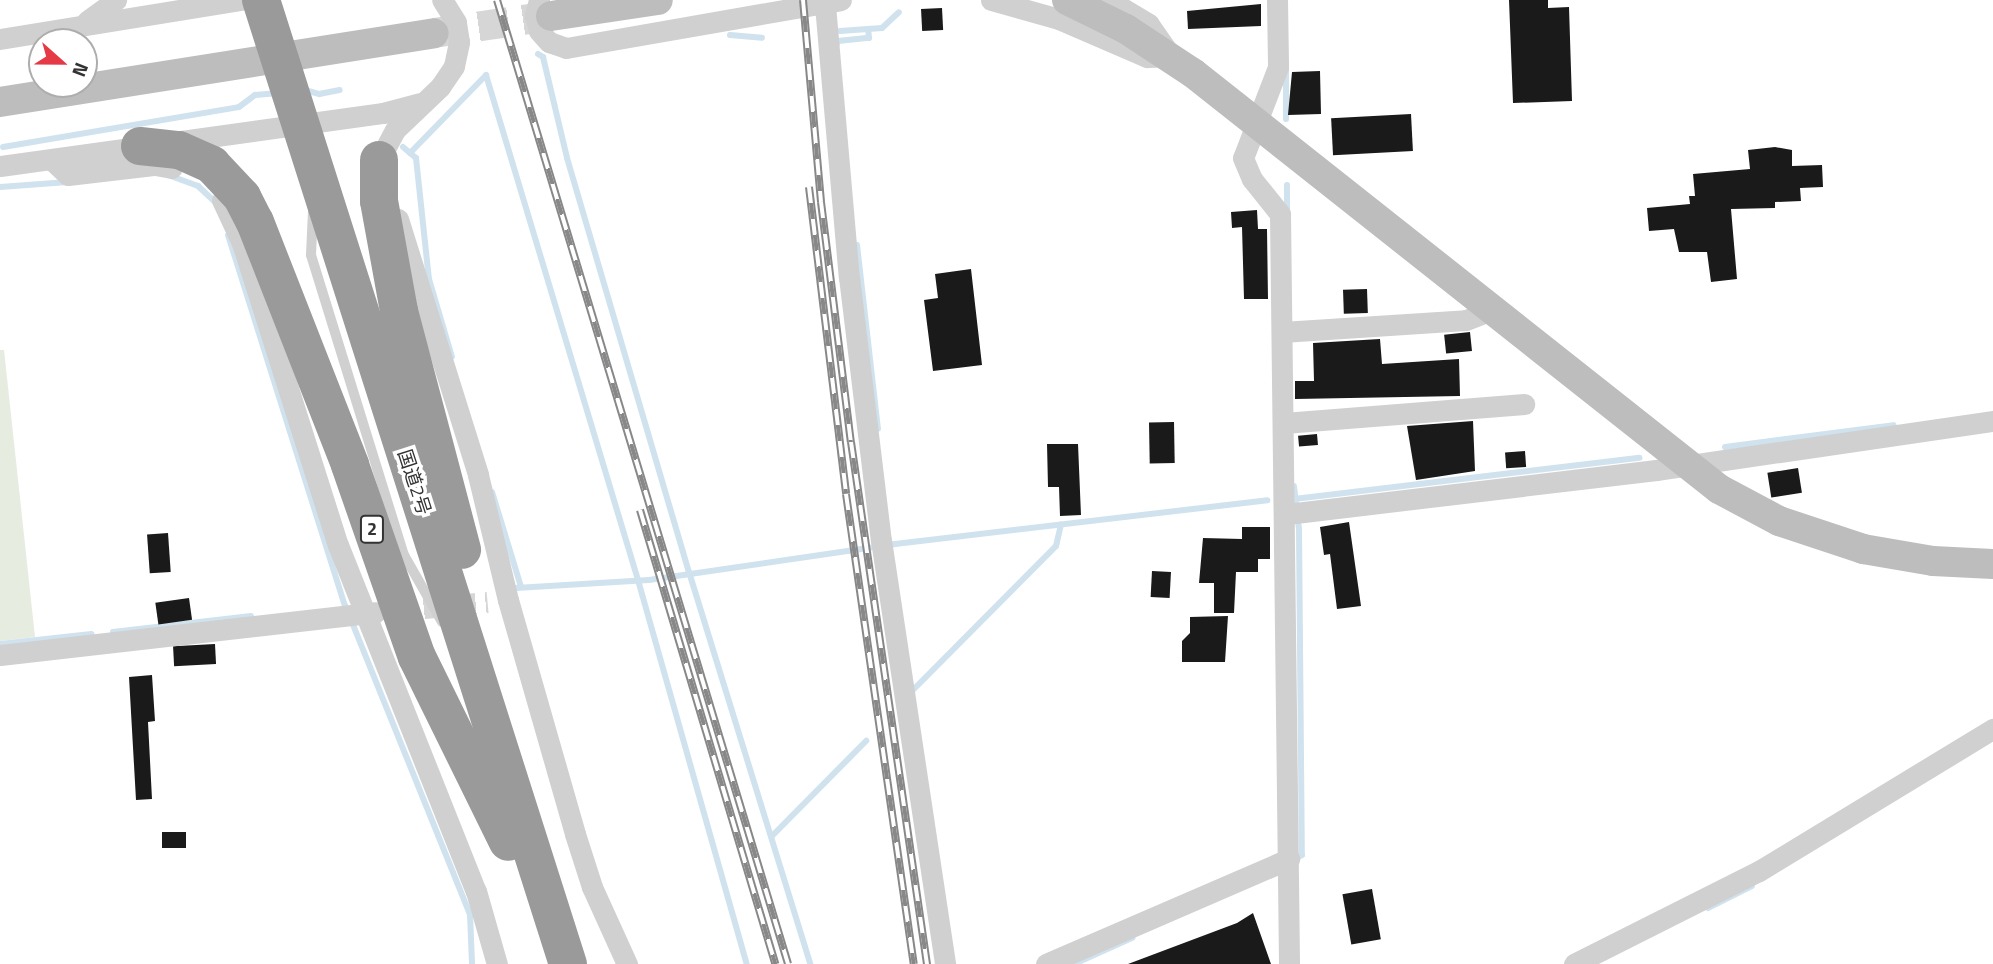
<!DOCTYPE html>
<html>
<head>
<meta charset="utf-8">
<style>
	body { margin:0 }
	#map { position:relative; width:1993px; height:964px; overflow:hidden; background:#fff; font-family:"Titillium Web","Noto Sans JP",sans-serif }
	div>[style] { position:absolute }
	.green>* { inset:0; background:#e6ecdf }
	.stream>* { height:6px; margin:-3px; padding:0 3px; transform-origin:3px; border-radius:3px; background:#cfe2ee }
	.building>* { inset:0; background:#1a1a1a; transform-origin:0 0 }
	.street-tunnel>* { height:21px; margin-top:-10.5px; transform-origin:0; background:repeating-linear-gradient(90deg,#d6d6d6 0 21px,transparent 0 31px) }
	.secondary-tunnel>* { height:30px; margin-top:-15px; transform-origin:0; background:repeating-linear-gradient(90deg,#d6d6d6 0 30px,transparent 0 45px) }
	.lane>* { height:10px; margin:-5px; padding:0 5px; transform-origin:5px; border-radius:5px; background:#d0d0d0 }
	.street>* { height:21px; margin:-10.5px; padding:0 10.5px; transform-origin:10.5px; border-radius:10.5px; background:#d0d0d0 }
	.secondary>* { height:30px; margin:-15px; padding:0 15px; transform-origin:15px; border-radius:15px; background:#bdbdbd }
	.highway>* { height:38px; margin:-19px; padding:0 19px; transform-origin:19px; border-radius:19px; background:#9a9a9a }
	.rail>* { height:8px; margin-top:-4px; transform-origin:0; background:repeating-linear-gradient(90deg,#fff 0 16px,#888 0 32px); box-sizing:border-box; border-block:2px solid #888 }
	span { translate:-50% -50%; white-space:nowrap; text-align:center; line-height:1.15; -webkit-text-stroke:7px #fff; paint-order:stroke }
	.shield-label span { padding:2px 5px; background:#fff; border:2px solid; border-radius:5px; -webkit-text-stroke-width:0 }
	.shield-label { font-size:18px; color:#333; font-weight:700 }
	.street-label { font-size:19px; color:#333 }
	.north { position:absolute; left:28px; top:28px; width:70px; height:70px; box-sizing:border-box; background:#fff; border:2px solid #adadad; border-radius:50%; rotate:111deg; font-size:19px; font-weight:700; line-height:28px; text-align:center; color:#333 }
	.north::after { content:''; display:block; margin:auto; width:24px; height:32px; background:#e63946; clip-path:polygon(50% 0,100% 100%,50% 72%,0 100%) }
</style>
</head>
<body>
<div id="map">
	<div class="green">
		<i style="clip-path:polygon(0 350px,4px 350px,35px 637px,0 641px)"></i>
	</div>
	<div class="stream">
		<i style="left:840px;top:31px;width:42px;rotate:-4.1deg"></i>
		<i style="left:882px;top:28px;width:23px;rotate:-43deg"></i>
		<i style="left:730px;top:35px;width:32px;rotate:5deg"></i>
		<i style="left:836px;top:46px;width:5px;rotate:-68deg"></i>
		<i style="left:838px;top:41px;width:31px;rotate:-6deg"></i>
		<i style="left:869px;top:38px;width:9px;rotate:-96deg"></i>
		<i style="left:538px;top:54px;width:6px;rotate:31deg"></i>
		<i style="left:543px;top:57px;width:104px;rotate:76.6deg"></i>
		<i style="left:567px;top:158px;width:432px;rotate:73.6deg"></i>
		<i style="left:689px;top:572px;width:410px;rotate:72.8deg"></i>
		<i style="left:1286px;top:68px;width:51px;rotate:90deg"></i>
		<i style="left:305px;top:90px;width:15px;rotate:16deg"></i>
		<i style="left:319px;top:94px;width:21px;rotate:-11deg"></i>
		<i style="left:3px;top:147px;width:239px;rotate:-9.6deg"></i>
		<i style="left:239px;top:107px;width:20px;rotate:-37deg"></i>
		<i style="left:255px;top:95px;width:21px;rotate:-5deg"></i>
		<i style="left:403px;top:147px;width:17px;rotate:40deg"></i>
		<i style="left:416px;top:158px;width:122px;rotate:83.9deg"></i>
		<i style="left:429px;top:279px;width:81px;rotate:73.6deg"></i>
		<i style="left:410px;top:153px;width:109px;rotate:-45.7deg"></i>
		<i style="left:486px;top:75px;width:527px;rotate:73.25deg"></i>
		<i style="left:638px;top:580px;width:399px;rotate:74.2deg"></i>
		<i style="left:168px;top:175px;width:32px;rotate:20deg"></i>
		<i style="left:198px;top:186px;width:23px;rotate:43deg"></i>
		<i style="left:1287px;top:185px;width:27px;rotate:90deg"></i>
		<i style="left:0;top:187px;width:68px;rotate:-4.2deg"></i>
		<i style="left:228px;top:235px;width:388px;rotate:72.5deg"></i>
		<i style="left:345px;top:605px;width:333px;rotate:68deg"></i>
		<i style="left:470px;top:914px;width:50px;rotate:87.7deg"></i>
		<i style="left:857px;top:245px;width:185px;rotate:83.5deg"></i>
		<i style="left:1725px;top:447px;width:170px;rotate:-7.4deg"></i>
		<i style="left:1294px;top:486px;width:43px;rotate:83.4deg"></i>
		<i style="left:1299px;top:529px;width:326px;rotate:89.5deg"></i>
		<i style="left:1302px;top:855px;width:6px;rotate:149deg"></i>
		<i style="left:492px;top:492px;width:99px;rotate:73deg"></i>
		<i style="left:1294px;top:499px;width:348px;rotate:-6.8deg"></i>
		<i style="left:516px;top:588px;width:133px;rotate:-3.4deg"></i>
		<i style="left:649px;top:580px;width:249px;rotate:-8.3deg"></i>
		<i style="left:895px;top:544px;width:375px;rotate:-6.7deg"></i>
		<i style="left:113px;top:632px;width:139px;rotate:-6.6deg"></i>
		<i style="left:0;top:644px;width:92px;rotate:-6.3deg"></i>
		<i style="left:910px;top:693px;width:207px;rotate:-45.2deg"></i>
		<i style="left:1056px;top:546px;width:22px;rotate:-77deg"></i>
		<i style="left:772px;top:836px;width:134px;rotate:-45.3deg"></i>
		<i style="left:1708px;top:908px;width:49px;rotate:-26.6deg"></i>
		<i style="left:1074px;top:964px;width:64px;rotate:-24.1deg"></i>
	</div>
	<div class="building">
		<i style="clip-path:polygon(1509px 0,1548px 0,1548px 8px,1569px 7px,1572px 101px,1513px 103px)"></i>
		<i style="clip-path:polygon(1261px 4px,1261px 26px,1188px 29px,1187px 11px)"></i>
		<i style="left:942px;top:8px;width:22px;height:21px;rotate:87deg"></i>
		<i style="clip-path:polygon(1320px 71px,1321px 114px,1288px 115px,1292px 72px)"></i>
		<i style="left:1411px;top:114px;width:37px;height:80px;rotate:87deg"></i>
		<i style="clip-path:polygon(1775px 147px,1792px 150px,1792px 166px,1822px 165px,1823px 187px,1800px 188px,1801px 201px,1775px 202px,1775px 208px,1731px 209px,1737px 279px,1711px 282px,1707px 252px,1679px 252px,1674px 229px,1649px 231px,1647px 208px,1690px 204px,1689px 196px,1695px 196px,1693px 174px,1750px 169px,1748px 150px)"></i>
		<i style="clip-path:polygon(1257px 210px,1258px 229px,1267px 229px,1268px 299px,1244px 299px,1242px 227px,1232px 228px,1231px 212px)"></i>
		<i style="clip-path:polygon(971px 269px,982px 365px,933px 371px,924px 300px,938px 298px,935px 274px)"></i>
		<i style="left:1367px;top:289px;width:24px;height:24px;rotate:88deg"></i>
		<i style="left:1470px;top:332px;width:19px;height:26px;rotate:84deg"></i>
		<i style="clip-path:polygon(1380px 339px,1382px 364px,1459px 359px,1460px 396px,1295px 399px,1295px 381px,1314px 381px,1313px 343px)"></i>
		<i style="clip-path:polygon(1473px 421px,1475px 471px,1416px 480px,1407px 426px)"></i>
		<i style="left:1174px;top:422px;width:41px;height:25px;rotate:89deg"></i>
		<i style="left:1317px;top:434px;width:11px;height:19px;rotate:85deg"></i>
		<i style="clip-path:polygon(1047px 444px,1078px 444px,1081px 515px,1060px 516px,1059px 487px,1048px 487px)"></i>
		<i style="left:1525px;top:451px;width:16px;height:20px;rotate:86deg"></i>
		<i style="left:1798px;top:468px;width:25px;height:31px;rotate:81deg"></i>
		<i style="clip-path:polygon(1349px 522px,1361px 606px,1337px 609px,1330px 554px,1324px 555px,1320px 527px)"></i>
		<i style="clip-path:polygon(1242px 527px,1270px 527px,1270px 559px,1258px 559px,1258px 572px,1236px 572px,1234px 613px,1214px 613px,1214px 583px,1199px 583px,1203px 538px,1242px 539px)"></i>
		<i style="left:168px;top:533px;width:39px;height:21px;rotate:86deg"></i>
		<i style="left:1152px;top:571px;width:19px;height:26px;rotate:3deg"></i>
		<i style="left:189px;top:598px;width:22px;height:34px;rotate:82deg"></i>
		<i style="clip-path:polygon(1228px 616px,1225px 662px,1182px 662px,1182px 641px,1190px 633px,1190px 617px)"></i>
		<i style="left:215px;top:644px;width:20px;height:42px;rotate:87deg"></i>
		<i style="clip-path:polygon(152px 675px,155px 721px,148px 722px,152px 799px,136px 800px,129px 677px)"></i>
		<i style="left:186px;top:832px;width:16px;height:24px;rotate:90deg"></i>
		<i style="left:1372px;top:889px;width:51px;height:30px;rotate:80deg"></i>
		<i style="clip-path:polygon(1253px 913px,1271px 964px,1128px 964px,1237px 923px)"></i>
	</div>
	<div class="street-tunnel">
		<i style="left:393px;top:611px;width:95px;rotate:-5.4deg"></i>
	</div>
	<div class="secondary-tunnel">
		<i style="left:434px;top:33px;width:118px;rotate:-8.3deg"></i>
	</div>
	<div class="lane">
		<i style="left:313px;top:211px;width:44px;rotate:92.6deg"></i>
		<i style="left:311px;top:255px;width:314px;rotate:72.8deg"></i>
		<i style="left:404px;top:555px;width:77px;rotate:60.4deg"></i>
	</div>
	<div class="street">
		<i style="left:539px;top:0;width:16px;rotate:105deg"></i>
		<i style="left:535px;top:15px;width:16px;rotate:76deg"></i>
		<i style="left:539px;top:31px;width:15px;rotate:48deg"></i>
		<i style="left:549px;top:42px;width:18px;rotate:19deg"></i>
		<i style="left:566px;top:48px;width:279px;rotate:-9.9deg"></i>
		<i style="left:991px;top:0;width:71px;rotate:15.6deg"></i>
		<i style="left:1059px;top:19px;width:96px;rotate:23.4deg"></i>
		<i style="left:1147px;top:57px;width:24px;rotate:-2deg"></i>
		<i style="left:1171px;top:56px;width:39px;rotate:-125deg"></i>
		<i style="left:1149px;top:24px;width:47px;rotate:-149deg"></i>
		<i style="left:1277px;top:0;width:67px;rotate:89.1deg"></i>
		<i style="left:1278px;top:67px;width:97px;rotate:111deg"></i>
		<i style="left:1243px;top:158px;width:23px;rotate:67deg"></i>
		<i style="left:1252px;top:179px;width:45px;rotate:51.3deg"></i>
		<i style="left:1280px;top:214px;width:750px;rotate:89.31deg"></i>
		<i style="left:825px;top:5px;width:273px;rotate:85deg"></i>
		<i style="left:849px;top:277px;width:265px;rotate:83.1deg"></i>
		<i style="left:881px;top:540px;width:429px;rotate:81.4deg"></i>
		<i style="left:87px;top:21px;width:36px;rotate:-36deg"></i>
		<i style="left:0;top:39px;width:244px;rotate:-9.2deg"></i>
		<i style="left:54px;top:162px;width:19px;rotate:43deg"></i>
		<i style="left:68px;top:175px;width:88px;rotate:-6.6deg"></i>
		<i style="left:155px;top:165px;width:17px;rotate:10deg"></i>
		<i style="left:0;top:166px;width:387px;rotate:-7.9deg"></i>
		<i style="left:383px;top:113px;width:38px;rotate:-15deg"></i>
		<i style="left:382px;top:168px;width:9px;rotate:-111deg"></i>
		<i style="left:379px;top:160px;width:34px;rotate:-62deg"></i>
		<i style="left:395px;top:130px;width:62px;rotate:-43.7deg"></i>
		<i style="left:440px;top:87px;width:25px;rotate:-56deg"></i>
		<i style="left:454px;top:66px;width:25px;rotate:-78deg"></i>
		<i style="left:459px;top:42px;width:20px;rotate:-99deg"></i>
		<i style="left:456px;top:22px;width:26px;rotate:-122deg"></i>
		<i style="left:222px;top:200px;width:47px;rotate:65.1deg"></i>
		<i style="left:242px;top:243px;width:317px;rotate:72.4deg"></i>
		<i style="left:338px;top:545px;width:373px;rotate:68.3deg"></i>
		<i style="left:476px;top:891px;width:76px;rotate:74deg"></i>
		<i style="left:398px;top:219px;width:268px;rotate:72.6deg"></i>
		<i style="left:478px;top:475px;width:129px;rotate:76.5deg"></i>
		<i style="left:508px;top:600px;width:243px;rotate:74deg"></i>
		<i style="left:575px;top:834px;width:56px;rotate:72.2deg"></i>
		<i style="left:592px;top:887px;width:85px;rotate:65.6deg"></i>
		<i style="left:1282px;top:332px;width:184px;rotate:-3.7deg"></i>
		<i style="left:1466px;top:320px;width:25px;rotate:-21deg"></i>
		<i style="left:1284px;top:423px;width:241px;rotate:-4.5deg"></i>
		<i style="left:1287px;top:514px;width:372px;rotate:-6.8deg"></i>
		<i style="left:1656px;top:470px;width:341px;rotate:-8.3deg"></i>
		<i style="left:0;top:655px;width:378px;rotate:-6.5deg"></i>
		<i style="left:1046px;top:964px;width:265px;rotate:-23.4deg"></i>
		<i style="left:1574px;top:964px;width:207px;rotate:-26.7deg"></i>
		<i style="left:1759px;top:871px;width:274px;rotate:-31.3deg"></i>
	</div>
	<div class="secondary">
		<i style="left:1067px;top:0;width:66px;rotate:26.2deg"></i>
		<i style="left:1126px;top:29px;width:80px;rotate:33.3deg"></i>
		<i style="left:1193px;top:73px;width:671px;rotate:38.34deg"></i>
		<i style="left:1719px;top:489px;width:68px;rotate:28.1deg"></i>
		<i style="left:1779px;top:521px;width:89px;rotate:18.4deg"></i>
		<i style="left:1863px;top:549px;width:71px;rotate:9.7deg"></i>
		<i style="left:1933px;top:561px;width:60px;rotate:2.9deg"></i>
		<i style="left:551px;top:16px;width:108px;rotate:-8.5deg"></i>
		<i style="left:0;top:102px;width:439px;rotate:-9deg"></i>
	</div>
	<div class="highway">
		<i style="left:261px;top:0;width:1012px;rotate:72.34deg"></i>
		<i style="left:140px;top:146px;width:39px;rotate:6deg"></i>
		<i style="left:179px;top:150px;width:36px;rotate:24deg"></i>
		<i style="left:212px;top:165px;width:44px;rotate:46.8deg"></i>
		<i style="left:242px;top:197px;width:28px;rotate:63deg"></i>
		<i style="left:255px;top:222px;width:261px;rotate:68.6deg"></i>
		<i style="left:350px;top:465px;width:203px;rotate:70.8deg"></i>
		<i style="left:417px;top:657px;width:206px;rotate:63.8deg"></i>
		<i style="left:379px;top:160px;width:41px;rotate:90deg"></i>
		<i style="left:379px;top:201px;width:112px;rotate:79.7deg"></i>
		<i style="left:399px;top:311px;width:247px;rotate:75.2deg"></i>
	</div>
	<div class="rail">
		<i style="left:497px;top:0;width:1007px;rotate:73.2deg"></i>
		<i style="left:803px;top:0;width:203px;rotate:84.9deg"></i>
		<i style="left:821px;top:202px;width:242px;rotate:82.9deg"></i>
		<i style="left:851px;top:442px;width:528px;rotate:81.72deg"></i>
		<i style="left:809px;top:187px;width:309px;rotate:83.1deg"></i>
		<i style="left:846px;top:494px;width:475px;rotate:81.8deg"></i>
		<i style="left:640px;top:510px;width:474px;rotate:73.4deg"></i>
	</div>
	<div class="shield-label">
		<span style="left:372px;top:529px">2</span>
	</div>
	<div class="street-label">
		<span style="left:415px;top:482px;rotate:72deg">国道2号</span>
	</div>
	<div class="north">N</div>
</div>
</body>
</html>
